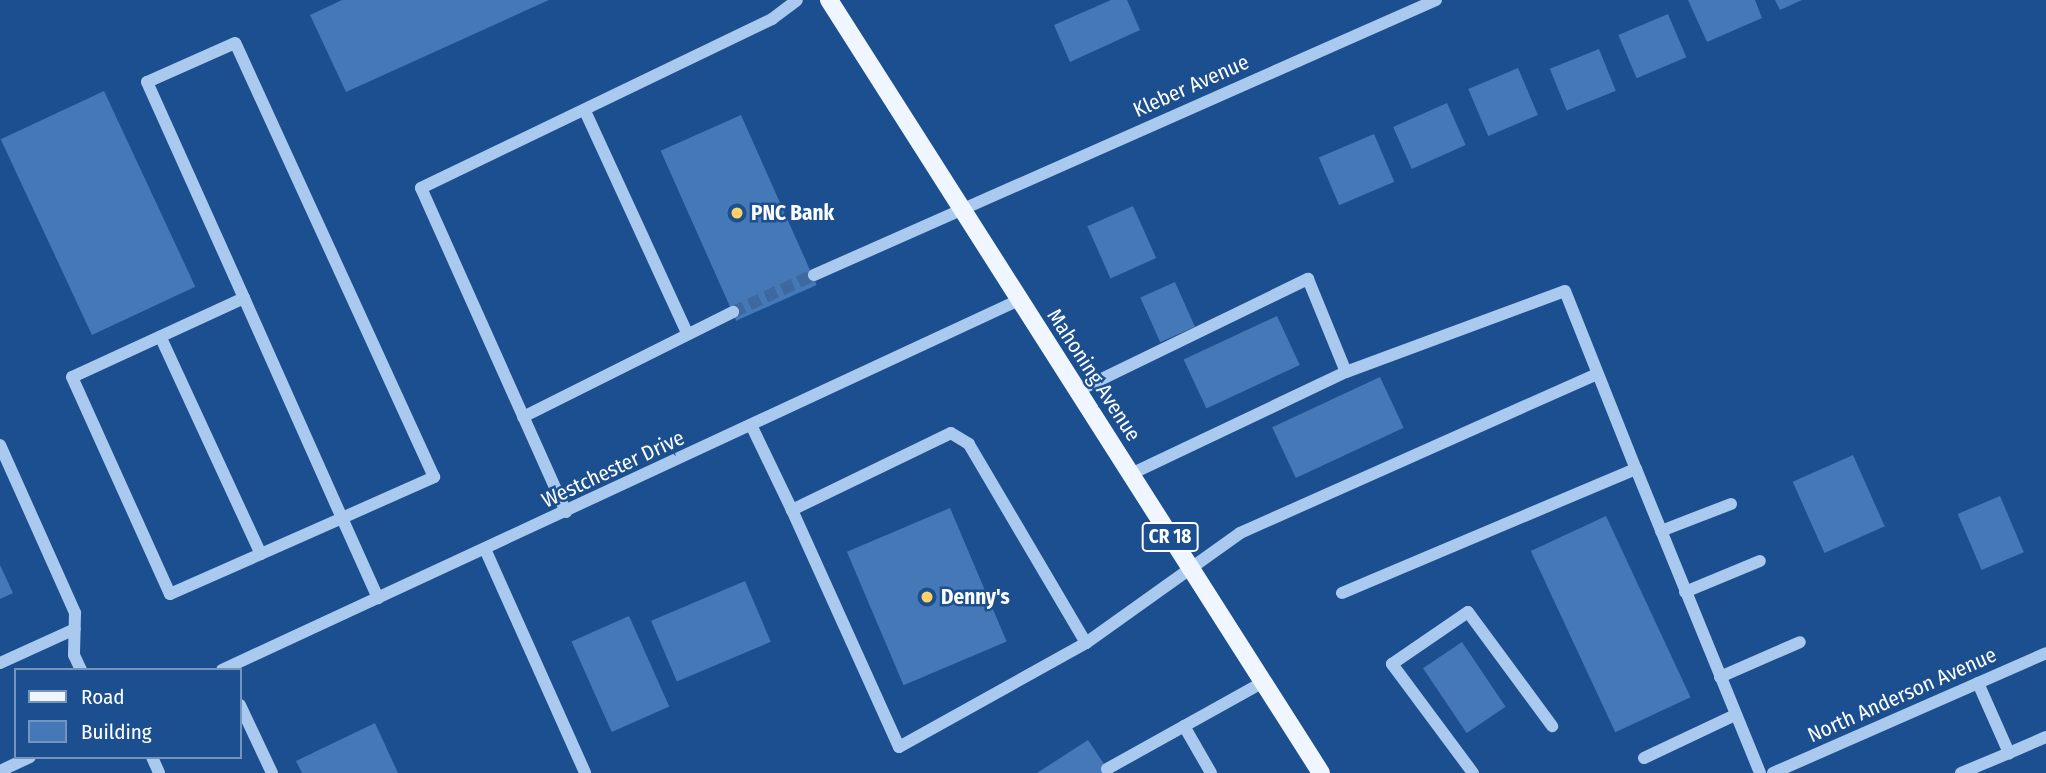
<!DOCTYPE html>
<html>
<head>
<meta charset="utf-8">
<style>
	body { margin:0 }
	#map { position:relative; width:2046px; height:773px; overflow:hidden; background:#1b4f8f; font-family:"Fira Sans Condensed",sans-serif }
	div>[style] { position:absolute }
	.building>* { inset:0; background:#4478b7; transform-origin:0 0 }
	.minor-tunnel>* { height:12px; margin-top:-6px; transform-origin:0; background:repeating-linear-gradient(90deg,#3d69a0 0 12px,transparent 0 18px) }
	.minor>* { height:12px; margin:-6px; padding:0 6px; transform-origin:6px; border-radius:6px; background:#a9c9ee }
	.major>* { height:18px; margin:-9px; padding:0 9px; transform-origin:9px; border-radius:9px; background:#f0f6ff }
	.dots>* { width:19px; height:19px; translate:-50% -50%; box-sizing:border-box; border:4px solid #1b4f8f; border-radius:50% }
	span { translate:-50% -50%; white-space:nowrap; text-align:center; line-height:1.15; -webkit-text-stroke:5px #1b4f8f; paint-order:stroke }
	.shield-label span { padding:2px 5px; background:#1b4f8f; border:2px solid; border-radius:5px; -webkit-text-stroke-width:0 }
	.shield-label { font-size:19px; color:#fff; font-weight:700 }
	.street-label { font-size:21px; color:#fff }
	.poi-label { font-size:21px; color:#fff; font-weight:700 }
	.left { translate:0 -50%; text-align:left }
	.legend { position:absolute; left:14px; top:668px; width:228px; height:91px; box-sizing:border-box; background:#1b4f8f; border:2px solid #7695bc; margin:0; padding:9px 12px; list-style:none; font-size:21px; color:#fff }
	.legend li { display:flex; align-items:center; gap:14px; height:35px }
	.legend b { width:35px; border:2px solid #7695bc }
</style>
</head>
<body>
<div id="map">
	<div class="building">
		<i style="clip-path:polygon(342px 0,549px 0,346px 92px,310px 15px)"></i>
		<i style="clip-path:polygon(1111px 0,1127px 0,1140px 30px,1070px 62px,1054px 25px)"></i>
		<i style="clip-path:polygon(1688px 0,1755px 0,1762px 18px,1707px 42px)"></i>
		<i style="clip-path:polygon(1775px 0,1802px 0,1780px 10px)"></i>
		<i style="left:1668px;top:14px;width:47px;height:54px;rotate:67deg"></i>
		<i style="left:1599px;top:49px;width:45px;height:53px;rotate:68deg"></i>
		<i style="left:1518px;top:68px;width:51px;height:54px;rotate:67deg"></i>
		<i style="left:104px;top:91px;width:216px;height:114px;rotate:65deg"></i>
		<i style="left:1447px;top:103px;width:46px;height:59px;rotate:66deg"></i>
		<i style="left:741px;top:115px;width:186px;height:88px;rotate:66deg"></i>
		<i style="left:1374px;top:134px;width:52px;height:60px;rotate:67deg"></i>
		<i style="left:1133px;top:206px;width:57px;height:50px;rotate:66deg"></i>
		<i style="left:1175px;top:282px;width:49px;height:38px;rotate:66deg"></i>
		<i style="left:1277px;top:316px;width:54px;height:103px;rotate:65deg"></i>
		<i style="left:1380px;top:377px;width:56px;height:119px;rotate:65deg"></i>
		<i style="left:1853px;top:455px;width:78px;height:66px;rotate:66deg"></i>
		<i style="left:2000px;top:496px;width:61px;height:46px;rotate:67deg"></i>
		<i style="left:950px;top:508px;width:145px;height:112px;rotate:67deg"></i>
		<i style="left:1606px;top:516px;width:200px;height:83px;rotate:65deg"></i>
		<i style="clip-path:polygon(0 565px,13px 593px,0 599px)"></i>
		<i style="left:745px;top:581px;width:66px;height:102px;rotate:67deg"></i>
		<i style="left:629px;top:616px;width:99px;height:63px;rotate:66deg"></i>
		<i style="left:1462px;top:642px;width:78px;height:47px;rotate:56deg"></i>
		<i style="clip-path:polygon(375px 723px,398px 773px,302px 773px,296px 761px)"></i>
		<i style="clip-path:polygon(1088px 740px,1110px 773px,1037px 773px)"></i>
	</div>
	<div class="minor-tunnel">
		<i style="left:733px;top:312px;width:89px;rotate:-24.6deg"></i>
	</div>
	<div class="minor">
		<i style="left:585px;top:111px;width:244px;rotate:65.3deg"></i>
		<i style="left:814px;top:275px;width:680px;rotate:-23.85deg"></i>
		<i style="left:244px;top:298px;width:189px;rotate:155.3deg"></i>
		<i style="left:72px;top:377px;width:238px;rotate:65.7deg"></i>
		<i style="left:170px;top:594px;width:188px;rotate:-23.8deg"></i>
		<i style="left:342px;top:518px;width:101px;rotate:-24deg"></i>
		<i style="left:434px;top:477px;width:477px;rotate:-114.6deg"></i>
		<i style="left:235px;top:43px;width:96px;rotate:156.1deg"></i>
		<i style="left:147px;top:82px;width:237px;rotate:65.8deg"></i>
		<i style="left:244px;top:298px;width:241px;rotate:66deg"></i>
		<i style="left:342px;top:518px;width:88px;rotate:65.8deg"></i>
		<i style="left:161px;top:338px;width:238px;rotate:65.2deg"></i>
		<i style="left:1077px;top:391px;width:257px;rotate:-25.9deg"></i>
		<i style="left:1308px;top:279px;width:100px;rotate:67.8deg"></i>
		<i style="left:523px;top:417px;width:235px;rotate:-26.6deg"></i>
		<i style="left:752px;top:427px;width:92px;rotate:64.3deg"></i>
		<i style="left:0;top:445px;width:184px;rotate:65.9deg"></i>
		<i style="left:75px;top:613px;width:42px;rotate:91.4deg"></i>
		<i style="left:74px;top:655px;width:17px;rotate:65deg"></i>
		<i style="left:1131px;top:474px;width:238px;rotate:-25.4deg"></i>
		<i style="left:1346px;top:372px;width:233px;rotate:-20.3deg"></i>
		<i style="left:1565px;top:291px;width:192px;rotate:68.3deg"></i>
		<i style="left:566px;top:512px;width:355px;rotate:-114.1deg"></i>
		<i style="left:421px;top:188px;width:390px;rotate:-25.7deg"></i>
		<i style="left:772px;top:19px;width:31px;rotate:-37deg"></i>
		<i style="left:1661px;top:531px;width:75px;rotate:-21.1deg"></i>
		<i style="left:485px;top:549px;width:245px;rotate:65.9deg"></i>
		<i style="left:1685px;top:592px;width:81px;rotate:-22.5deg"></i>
		<i style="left:1342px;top:593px;width:319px;rotate:-22.9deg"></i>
		<i style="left:1636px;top:469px;width:328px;rotate:67.8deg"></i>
		<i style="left:1086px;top:643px;width:231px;rotate:-120.5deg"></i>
		<i style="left:969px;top:444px;width:21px;rotate:-149deg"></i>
		<i style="left:951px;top:433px;width:177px;rotate:154.2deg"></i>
		<i style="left:792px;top:510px;width:260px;rotate:65.7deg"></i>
		<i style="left:899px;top:747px;width:214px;rotate:-29.1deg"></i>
		<i style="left:1086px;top:643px;width:189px;rotate:-35.5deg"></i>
		<i style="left:1240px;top:533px;width:391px;rotate:-24deg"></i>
		<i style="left:0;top:663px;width:82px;rotate:-24.4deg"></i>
		<i style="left:222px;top:670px;width:879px;rotate:-24.9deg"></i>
		<i style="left:1720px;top:677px;width:87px;rotate:-23.6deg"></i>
		<i style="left:1978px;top:683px;width:77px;rotate:66.1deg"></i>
		<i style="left:2009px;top:753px;width:40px;rotate:-23.4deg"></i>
		<i style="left:240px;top:705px;width:75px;rotate:64.8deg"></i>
		<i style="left:1184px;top:726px;width:54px;rotate:60.1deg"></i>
		<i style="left:152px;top:757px;width:17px;rotate:66deg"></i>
		<i style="left:1644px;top:758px;width:101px;rotate:-25.3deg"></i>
		<i style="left:1107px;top:769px;width:179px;rotate:-29.1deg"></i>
		<i style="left:0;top:771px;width:33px;rotate:-25deg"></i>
		<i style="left:1473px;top:773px;width:136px;rotate:-126.6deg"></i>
		<i style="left:1392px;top:664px;width:92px;rotate:-34.4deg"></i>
		<i style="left:1468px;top:612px;width:142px;rotate:53.6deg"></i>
		<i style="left:1773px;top:773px;width:298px;rotate:-23.7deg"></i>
		<i style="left:1961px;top:773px;width:52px;rotate:-22.6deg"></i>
	</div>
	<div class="major">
		<i style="left:829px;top:0;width:916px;rotate:57.52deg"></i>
	</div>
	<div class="dots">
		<i style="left:737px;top:213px;background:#ffd166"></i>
		<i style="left:927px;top:597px;background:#ffd166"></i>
	</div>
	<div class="shield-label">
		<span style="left:1170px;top:537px">CR 18</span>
	</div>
	<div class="street-label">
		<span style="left:1191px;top:86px;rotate:-24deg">Kleber Avenue</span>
		<span style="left:1094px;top:375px;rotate:57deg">Mahoning Avenue</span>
		<span style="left:613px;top:469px;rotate:-25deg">Westchester Drive</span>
		<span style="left:1902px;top:695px;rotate:-24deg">North Anderson Avenue</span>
	</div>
	<div class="poi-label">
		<span class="left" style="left:751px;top:213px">PNC Bank</span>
		<span class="left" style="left:941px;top:597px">Denny's</span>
	</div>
	<ul class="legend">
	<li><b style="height:9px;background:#f0f6ff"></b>Road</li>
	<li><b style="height:19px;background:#4478b7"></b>Building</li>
	</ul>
</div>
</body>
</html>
